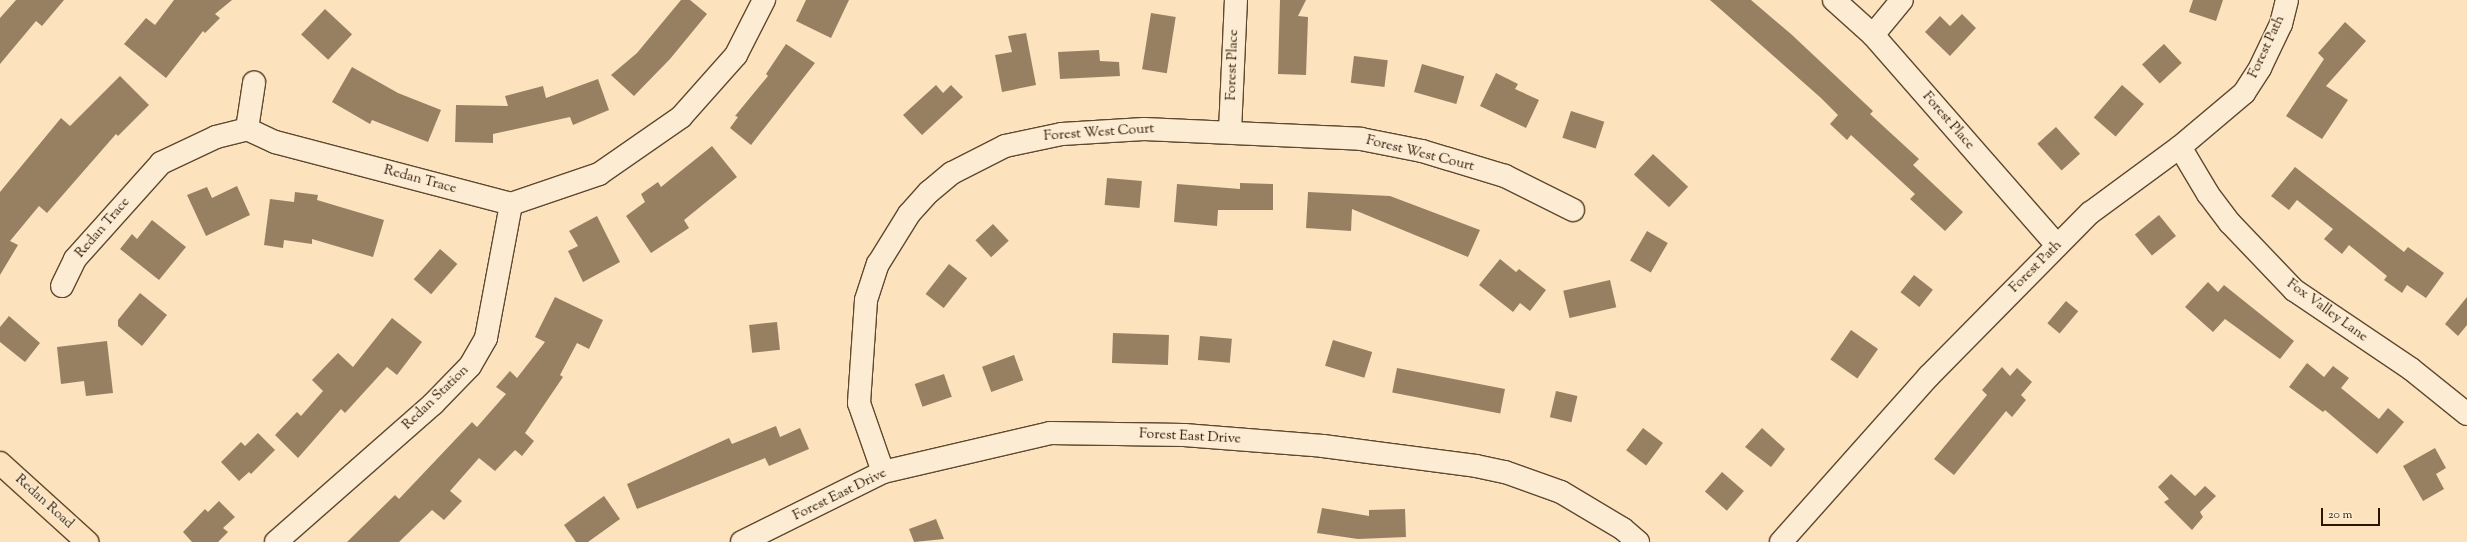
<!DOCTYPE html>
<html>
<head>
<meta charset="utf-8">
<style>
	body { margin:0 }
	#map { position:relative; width:2467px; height:542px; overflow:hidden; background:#fce2bd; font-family:"Sorts Mill Goudy",serif }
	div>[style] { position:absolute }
	.building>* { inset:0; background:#978062; transform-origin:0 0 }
	.roads { filter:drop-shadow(1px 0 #5e492f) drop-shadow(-1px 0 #5e492f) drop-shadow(0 1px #5e492f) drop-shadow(0 -1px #5e492f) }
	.minor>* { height:22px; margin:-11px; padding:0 11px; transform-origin:11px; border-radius:11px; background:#fdecd4 }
	.major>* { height:22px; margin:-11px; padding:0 11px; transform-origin:11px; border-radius:11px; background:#fce2bd }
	span { translate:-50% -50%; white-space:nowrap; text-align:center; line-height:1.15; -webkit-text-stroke:3px #fdecd4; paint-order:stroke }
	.street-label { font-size:14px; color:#291600 }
	.scale { position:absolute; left:2321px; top:508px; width:59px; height:18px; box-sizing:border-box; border:2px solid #291600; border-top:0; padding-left:5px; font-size:12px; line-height:14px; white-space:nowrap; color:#291600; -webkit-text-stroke:3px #fdecd4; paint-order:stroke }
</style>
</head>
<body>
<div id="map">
	<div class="building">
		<i style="clip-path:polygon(16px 0,64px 0,42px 26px,36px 21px,0 64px,0 18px)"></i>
		<i style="clip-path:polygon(174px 0,232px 0,215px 14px,220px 18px,205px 33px,203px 31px,166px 78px,124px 44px,146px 18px,155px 25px)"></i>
		<i style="clip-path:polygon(681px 0,690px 0,707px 14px,670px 59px,634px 96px,611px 75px,637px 53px)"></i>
		<i style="clip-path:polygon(806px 0,849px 0,831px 38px,796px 21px)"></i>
		<i style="clip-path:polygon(1280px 0,1306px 0,1298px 16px,1308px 17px,1306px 75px,1278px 74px)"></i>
		<i style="clip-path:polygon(1710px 0,1751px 0,1791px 34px,1873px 111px,1870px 114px,1919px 159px,1913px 165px,1963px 212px,1945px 231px,1910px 199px,1915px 194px,1851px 135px,1847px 140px,1830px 124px,1838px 115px,1821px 98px)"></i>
		<i style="clip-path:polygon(2193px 0,2223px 0,2216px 21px,2189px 12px)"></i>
		<i style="left:325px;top:9px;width:37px;height:35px;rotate:43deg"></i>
		<i style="left:1151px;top:13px;width:25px;height:57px;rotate:9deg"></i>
		<i style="clip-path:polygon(1962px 14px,1976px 28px,1950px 56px,1925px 32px,1940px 16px,1950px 26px)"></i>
		<i style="clip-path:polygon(2345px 22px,2366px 41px,2326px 86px,2348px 100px,2322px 139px,2286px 116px,2324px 59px,2318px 53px)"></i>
		<i style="clip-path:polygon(1026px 33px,1036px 85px,1002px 92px,995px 55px,1012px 52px,1008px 36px)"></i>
		<i style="clip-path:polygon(786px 44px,815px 63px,751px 145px,730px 128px,738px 117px,735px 116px,768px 76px,766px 74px)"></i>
		<i style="left:2164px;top:44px;width:26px;height:30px;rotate:47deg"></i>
		<i style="clip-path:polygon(1099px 50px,1100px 61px,1119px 62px,1120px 76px,1060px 79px,1058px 52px)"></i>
		<i style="left:1354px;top:56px;width:34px;height:27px;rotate:7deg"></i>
		<i style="left:1422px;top:64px;width:44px;height:29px;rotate:16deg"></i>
		<i style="clip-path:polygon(352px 67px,398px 93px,441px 110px,428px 142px,372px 120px,370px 124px,332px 102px)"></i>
		<i style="clip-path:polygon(1496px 73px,1518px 84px,1515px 89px,1539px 100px,1526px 128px,1480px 106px)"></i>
		<i style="clip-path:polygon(120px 76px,149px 105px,118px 136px,116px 134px,47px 213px,39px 206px,10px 241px,18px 245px,0 275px,0 192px,61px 118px,70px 126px)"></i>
		<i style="clip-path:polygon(598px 79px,609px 110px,573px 125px,570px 117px,493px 134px,493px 143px,455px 142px,456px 105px,508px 106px,505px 96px,543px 86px,546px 98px)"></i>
		<i style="clip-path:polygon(936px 85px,943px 93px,951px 85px,963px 97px,922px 135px,903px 115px)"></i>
		<i style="left:2122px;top:85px;width:29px;height:43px;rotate:41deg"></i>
		<i style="left:1571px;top:111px;width:35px;height:28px;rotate:18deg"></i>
		<i style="left:2056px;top:127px;width:36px;height:25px;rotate:48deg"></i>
		<i style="clip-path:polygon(712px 146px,737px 177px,684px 220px,689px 228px,651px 253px,626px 216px,645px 202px,641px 194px,658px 182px,661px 187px)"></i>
		<i style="left:1653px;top:154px;width:48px;height:28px;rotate:43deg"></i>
		<i style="clip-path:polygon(2295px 167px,2404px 252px,2408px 247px,2444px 273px,2426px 298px,2407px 285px,2402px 293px,2384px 280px,2387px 276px,2349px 245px,2342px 254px,2324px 239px,2333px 229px,2297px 200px,2289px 210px,2271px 196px)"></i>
		<i style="left:1107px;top:178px;width:35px;height:27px;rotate:5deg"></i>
		<i style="clip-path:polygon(1240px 183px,1273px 184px,1273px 210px,1218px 210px,1217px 226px,1174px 222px,1177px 184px,1240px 189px)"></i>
		<i style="clip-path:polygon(237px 186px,250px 215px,206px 236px,187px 195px,207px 187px,212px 198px)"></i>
		<i style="clip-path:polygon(295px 192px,318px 195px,317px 200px,384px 220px,373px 257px,312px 239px,312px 244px,284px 240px,283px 248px,264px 245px,270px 199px,294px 202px)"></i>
		<i style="clip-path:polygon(1308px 192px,1390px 196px,1480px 230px,1468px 257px,1352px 209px,1351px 231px,1306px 228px)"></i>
		<i style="left:2159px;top:215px;width:27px;height:31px;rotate:51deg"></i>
		<i style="clip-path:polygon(597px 216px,620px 262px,583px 282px,568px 251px,578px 246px,569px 231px)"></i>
		<i style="clip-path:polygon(152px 220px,186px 247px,159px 280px,120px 249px,132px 234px,137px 239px)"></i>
		<i style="left:993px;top:224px;width:23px;height:24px;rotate:47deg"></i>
		<i style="left:1647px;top:231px;width:24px;height:34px;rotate:30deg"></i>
		<i style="left:440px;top:249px;width:23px;height:40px;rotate:41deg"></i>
		<i style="clip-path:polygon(1500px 259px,1516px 272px,1519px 269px,1546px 290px,1530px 311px,1520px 303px,1513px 312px,1479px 285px)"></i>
		<i style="left:949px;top:264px;width:23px;height:38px;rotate:38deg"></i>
		<i style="left:1914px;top:275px;width:24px;height:22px;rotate:38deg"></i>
		<i style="left:1610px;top:280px;width:28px;height:48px;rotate:77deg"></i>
		<i style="clip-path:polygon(2208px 282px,2218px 292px,2224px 285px,2294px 341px,2280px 359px,2225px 319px,2213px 332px,2185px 307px)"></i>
		<i style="clip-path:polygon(140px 293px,167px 315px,142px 346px,118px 326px,118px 320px)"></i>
		<i style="clip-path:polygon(555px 297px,603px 320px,589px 349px,577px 343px,560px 375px,563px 377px,525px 433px,534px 441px,522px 456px,515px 450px,495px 471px,479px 458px,450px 491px,462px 501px,444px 520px,432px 510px,399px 542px,347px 542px,395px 495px,399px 499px,472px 422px,477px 427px,506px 394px,496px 387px,510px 371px,517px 378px,545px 342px,535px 337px)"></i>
		<i style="clip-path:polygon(2467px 297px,2467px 325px,2458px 336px,2445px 324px)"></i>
		<i style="left:2066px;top:301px;width:16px;height:29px;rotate:40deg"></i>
		<i style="clip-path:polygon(9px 316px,40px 343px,25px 362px,0 342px,0 327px)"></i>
		<i style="clip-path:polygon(392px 318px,422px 342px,397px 375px,387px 367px,345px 413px,341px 409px,298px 458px,275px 435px,297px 412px,301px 416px,323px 391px,312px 380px,338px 353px,353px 367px)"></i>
		<i style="left:777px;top:322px;width:28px;height:28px;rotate:84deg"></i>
		<i style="left:1851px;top:330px;width:33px;height:36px;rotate:35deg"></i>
		<i style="left:1113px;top:333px;width:56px;height:30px;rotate:2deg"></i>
		<i style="left:1200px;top:336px;width:32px;height:24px;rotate:5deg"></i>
		<i style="left:1333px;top:340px;width:41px;height:27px;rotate:17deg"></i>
		<i style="clip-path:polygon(107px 341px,113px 393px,86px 396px,84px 381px,61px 384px,57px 347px)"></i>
		<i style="left:1014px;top:355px;width:27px;height:34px;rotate:70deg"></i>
		<i style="clip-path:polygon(2307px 363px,2324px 377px,2333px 366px,2349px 378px,2341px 388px,2379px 419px,2388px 408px,2404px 422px,2377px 454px,2325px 410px,2323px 412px,2289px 387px)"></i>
		<i style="clip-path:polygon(2002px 367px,2010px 376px,2017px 368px,2032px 382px,2021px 395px,2026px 400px,2012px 417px,2006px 411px,1954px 475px,1934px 459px,1987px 395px,1982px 390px)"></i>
		<i style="left:1397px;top:368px;width:110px;height:25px;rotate:11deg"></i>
		<i style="left:944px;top:374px;width:24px;height:31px;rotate:71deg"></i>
		<i style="left:1556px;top:391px;width:22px;height:27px;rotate:13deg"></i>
		<i style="clip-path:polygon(776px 426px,780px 437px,800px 428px,809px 449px,769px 466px,765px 458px,637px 509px,627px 484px,729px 438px,732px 444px)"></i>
		<i style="left:1643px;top:428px;width:25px;height:28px;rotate:37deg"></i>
		<i style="clip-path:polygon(1762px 428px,1785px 449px,1771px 467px,1745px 447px)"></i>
		<i style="clip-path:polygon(258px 433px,275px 450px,251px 474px,249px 472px,239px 481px,221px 462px,241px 442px,245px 446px)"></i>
		<i style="clip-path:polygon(2435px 448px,2446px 468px,2436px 474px,2444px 489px,2423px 501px,2403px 466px)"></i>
		<i style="left:1722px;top:472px;width:29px;height:26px;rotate:41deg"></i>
		<i style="clip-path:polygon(2171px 474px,2195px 496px,2205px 486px,2216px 496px,2200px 512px,2203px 517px,2192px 530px,2164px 502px,2169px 499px,2158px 487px)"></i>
		<i style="clip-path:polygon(604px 496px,620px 519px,588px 542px,576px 542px,564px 525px)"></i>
		<i style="clip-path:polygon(219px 501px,235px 517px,223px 528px,228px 532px,218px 542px,192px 542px,183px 532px,205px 509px,208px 512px)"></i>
		<i style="clip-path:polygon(1322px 508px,1369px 516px,1369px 510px,1405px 509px,1406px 537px,1358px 539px,1317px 533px)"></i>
		<i style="clip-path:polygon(936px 519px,944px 539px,914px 542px,909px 529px)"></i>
	</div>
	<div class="roads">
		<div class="minor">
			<i style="left:1834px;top:0;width:52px;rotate:41.9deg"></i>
			<i style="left:1873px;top:35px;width:279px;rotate:48.8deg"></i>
			<i style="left:1873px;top:35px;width:45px;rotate:-50.4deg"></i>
			<i style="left:247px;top:129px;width:47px;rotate:-81.3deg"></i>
			<i style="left:1230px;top:131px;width:131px;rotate:-87.4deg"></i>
			<i style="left:2180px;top:147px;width:55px;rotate:59.2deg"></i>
			<i style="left:2208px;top:194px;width:36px;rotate:53deg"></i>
			<i style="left:2230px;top:223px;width:93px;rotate:46.3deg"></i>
			<i style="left:2294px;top:290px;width:141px;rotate:34deg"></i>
			<i style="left:2411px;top:369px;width:72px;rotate:38.8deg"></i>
			<i style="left:62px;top:286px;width:30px;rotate:-64deg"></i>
			<i style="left:75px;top:259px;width:129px;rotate:-48.1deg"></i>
			<i style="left:161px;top:163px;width:61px;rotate:-25.3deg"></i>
			<i style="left:216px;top:137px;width:32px;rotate:-14deg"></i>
			<i style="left:247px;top:129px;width:31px;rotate:25deg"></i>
			<i style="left:275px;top:142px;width:244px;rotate:14.7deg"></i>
			<i style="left:511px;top:204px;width:93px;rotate:-18.8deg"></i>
			<i style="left:599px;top:174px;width:100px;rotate:-34.8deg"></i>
			<i style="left:681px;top:117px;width:83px;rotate:-48.4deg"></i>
			<i style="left:736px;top:55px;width:62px;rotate:-63deg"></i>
			<i style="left:883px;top:472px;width:73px;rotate:-109.2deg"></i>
			<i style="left:859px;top:403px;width:103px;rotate:-86.1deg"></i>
			<i style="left:866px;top:300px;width:38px;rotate:-72deg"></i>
			<i style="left:878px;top:264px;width:59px;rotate:-58.2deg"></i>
			<i style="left:909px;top:214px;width:30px;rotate:-48deg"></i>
			<i style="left:929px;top:192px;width:30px;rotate:-40deg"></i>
			<i style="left:952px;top:173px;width:59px;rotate:-27deg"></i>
			<i style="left:1005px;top:146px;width:58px;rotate:-11.9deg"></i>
			<i style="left:1062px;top:134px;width:82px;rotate:-3.5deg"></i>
			<i style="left:1144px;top:129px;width:217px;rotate:2.6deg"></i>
			<i style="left:1361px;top:139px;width:62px;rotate:11.1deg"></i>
			<i style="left:1422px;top:151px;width:87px;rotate:16.8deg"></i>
			<i style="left:1505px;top:176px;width:76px;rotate:26.6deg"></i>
			<i style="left:276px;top:542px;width:209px;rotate:-41.3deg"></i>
			<i style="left:433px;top:404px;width:53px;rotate:-45.8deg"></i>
			<i style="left:470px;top:366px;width:32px;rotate:-60deg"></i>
			<i style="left:486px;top:338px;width:136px;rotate:-79.4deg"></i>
			<i style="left:742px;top:542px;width:157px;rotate:-26.4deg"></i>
			<i style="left:883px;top:472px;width:171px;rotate:-13.1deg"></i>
			<i style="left:1050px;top:433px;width:134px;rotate:0.9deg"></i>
			<i style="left:1184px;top:435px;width:139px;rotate:4.5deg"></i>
			<i style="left:1323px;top:446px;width:154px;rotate:7.4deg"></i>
			<i style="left:1476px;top:466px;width:30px;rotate:12deg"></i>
			<i style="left:1505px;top:472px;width:59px;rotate:19.7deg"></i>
			<i style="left:1561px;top:492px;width:72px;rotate:30.8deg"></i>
			<i style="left:1623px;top:529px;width:20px;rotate:41deg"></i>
			<i style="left:1781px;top:542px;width:222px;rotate:-48.3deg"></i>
			<i style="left:1929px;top:376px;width:229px;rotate:-45.4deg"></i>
			<i style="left:2090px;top:213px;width:112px;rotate:-36.3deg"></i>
			<i style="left:2180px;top:147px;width:84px;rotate:-40.2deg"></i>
			<i style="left:2244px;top:93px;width:30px;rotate:-57deg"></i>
			<i style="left:2260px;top:68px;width:49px;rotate:-64.5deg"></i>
			<i style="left:2281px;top:24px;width:25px;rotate:-76deg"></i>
		</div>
		<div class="major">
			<i style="left:0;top:463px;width:118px;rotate:42.2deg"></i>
		</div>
	</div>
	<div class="street-label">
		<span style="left:2267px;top:47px;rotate:-65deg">Forest Path</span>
		<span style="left:1233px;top:65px;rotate:-88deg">Forest Place</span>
		<span style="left:1948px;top:121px;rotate:49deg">Forest Place</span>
		<span style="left:1099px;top:133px;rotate:-4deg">Forest West Court</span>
		<span style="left:1420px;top:154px;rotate:14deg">Forest West Court</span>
		<span style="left:420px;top:180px;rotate:15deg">Redan Trace</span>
		<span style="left:103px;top:228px;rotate:-49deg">Redan Trace</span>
		<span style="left:2036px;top:267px;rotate:-45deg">Forest Path</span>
		<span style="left:2327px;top:311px;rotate:36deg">Fox Valley Lane</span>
		<span style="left:436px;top:398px;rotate:-44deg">Redan Station</span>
		<span style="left:1190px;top:437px;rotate:3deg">Forest East Drive</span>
		<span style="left:840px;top:495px;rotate:-26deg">Forest East Drive</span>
		<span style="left:44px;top:502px;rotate:42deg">Redan Road</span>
	</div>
	<div class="scale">20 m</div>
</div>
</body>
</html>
